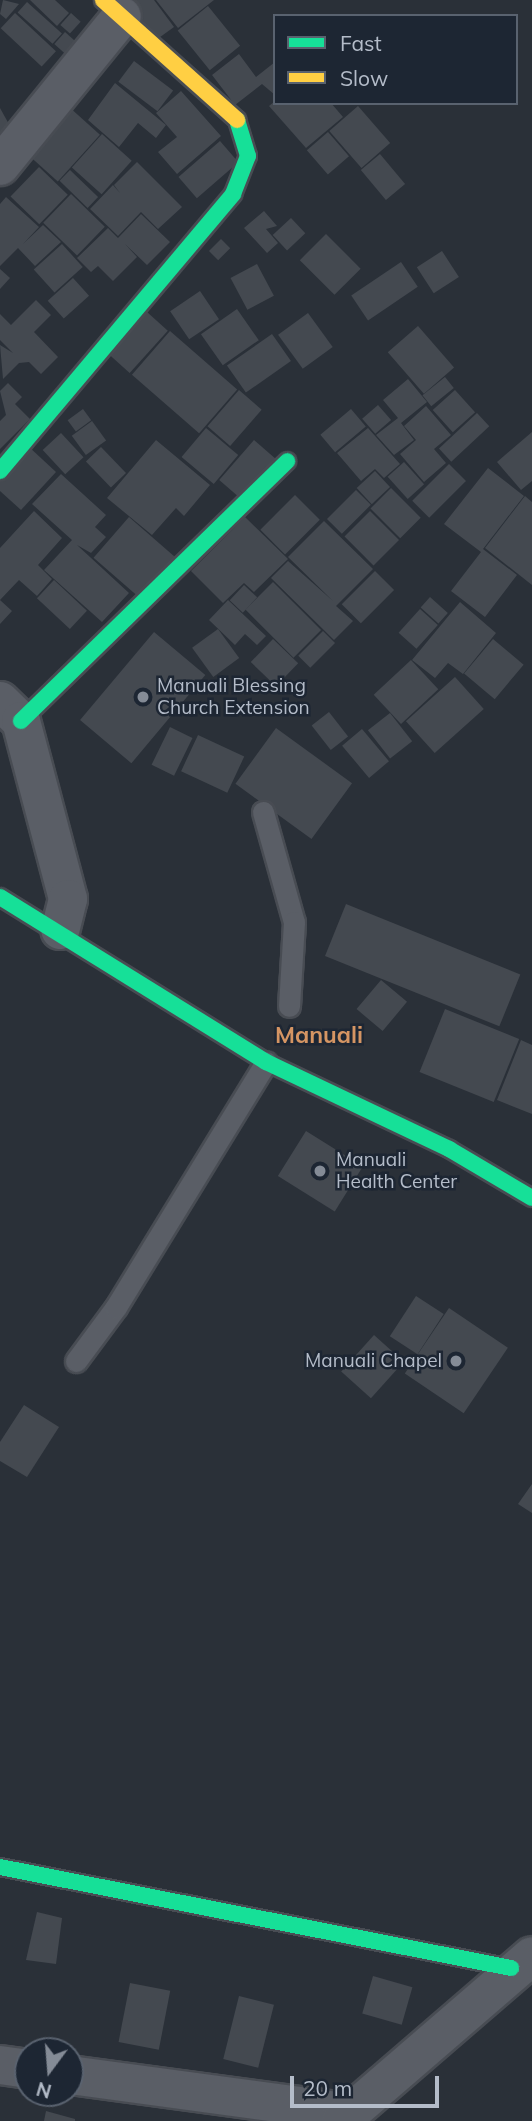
<!DOCTYPE html>
<html>
<head>
<meta charset="utf-8">
<style>
	body { margin:0 }
	#map { position:relative; width:532px; height:2121px; overflow:hidden; background:#2a3038; font-family:Mulish,sans-serif }
	div>[style] { position:absolute }
	.building>* { inset:0; background:#444950; transform-origin:0 0 }
	.roads { filter:drop-shadow(2px 0 #484c53) drop-shadow(-2px 0 #484c53) drop-shadow(0 2px #484c53) drop-shadow(0 -2px #484c53) }
	.lane>* { height:21px; margin:-10.5px; padding:0 10.5px; transform-origin:10.5px; border-radius:10.5px; background:#5a5e66 }
	.street>* { height:38px; margin:-19px; padding:0 19px; transform-origin:19px; border-radius:19px; background:#5a5e66 }
	.fast>* { height:16px; margin:-8px; padding:0 8px; transform-origin:8px; border-radius:8px; background:#16e098 }
	.slow>* { height:16px; margin:-8px; padding:0 8px; transform-origin:8px; border-radius:8px; background:#ffcf43 }
	.dots>* { width:19px; height:19px; translate:-50% -50%; box-sizing:border-box; border:4px solid #1d2633; border-radius:50% }
	span { translate:-50% -50%; white-space:nowrap; text-align:center; line-height:1.15; -webkit-text-stroke:5px #1d2633; paint-order:stroke }
	.poi-label { font-size:19px; color:#b4bcc9 }
	.left { translate:0 -50%; text-align:left }
	.right { translate:-100% -50%; text-align:right }
	.quarter-label { font-size:23px; color:#d59563; font-weight:700 }
	.legend { position:absolute; left:273px; top:14px; width:245px; height:91px; box-sizing:border-box; background:#1d2633; border:2px solid #59626f; margin:0; padding:9px 12px; list-style:none; font-size:21px; color:#b4bcc9 }
	.legend li { display:flex; align-items:center; gap:14px; height:35px }
	.legend b { width:35px; border:2px solid #59626f }
	.north { position:absolute; left:14px; top:2037px; width:70px; height:70px; box-sizing:border-box; background:#1d2633; border:2px solid #59626f; border-radius:50%; rotate:196deg; font-size:19px; font-weight:700; line-height:28px; text-align:center; color:#b4bcc9 }
	.north::after { content:''; display:block; margin:auto; width:24px; height:32px; background:#848b96; clip-path:polygon(50% 0,100% 100%,50% 72%,0 100%) }
	.scale { position:absolute; left:290px; top:2076px; width:149px; height:32px; box-sizing:border-box; border:4px solid #b4bcc9; border-top:0; padding-left:9px; font-size:21px; line-height:24px; white-space:nowrap; color:#b4bcc9; -webkit-text-stroke:5px #1d2633; paint-order:stroke }
</style>
</head>
<body>
<div id="map">
	<div class="building">
		<i style="clip-path:polygon(3px 0,19px 4px,6px 19px,0 14px)"></i>
		<i style="clip-path:polygon(30px 0,55px 0,69px 13px,57px 26px)"></i>
		<i style="clip-path:polygon(136px 0,154px 0,174px 27px,156px 40px,130px 5px)"></i>
		<i style="clip-path:polygon(156px 0,214px 0,178px 28px)"></i>
		<i style="left:27px;top:2px;width:47px;height:14px;rotate:42deg"></i>
		<i style="left:208px;top:6px;width:51px;height:39px;rotate:51deg"></i>
		<i style="left:15px;top:13px;width:56px;height:21px;rotate:43deg"></i>
		<i style="left:71px;top:13px;width:13px;height:16px;rotate:42deg"></i>
		<i style="left:65px;top:32px;width:15px;height:16px;rotate:42deg"></i>
		<i style="clip-path:polygon(239px 54px,256px 77px,275px 62px,275px 95px,262px 84px,235px 105px,212px 75px)"></i>
		<i style="left:134px;top:61px;width:49px;height:26px;rotate:37deg"></i>
		<i style="clip-path:polygon(115px 83px,166px 125px,156px 138px,138px 123px,119px 147px,88px 120px)"></i>
		<i style="clip-path:polygon(181px 91px,221px 136px,177px 174px,158px 152px,177px 137px,156px 113px)"></i>
		<i style="clip-path:polygon(275px 101px,331px 103px,343px 117px,306px 148px,269px 106px)"></i>
		<i style="left:68px;top:106px;width:43px;height:63px;rotate:42deg"></i>
		<i style="left:358px;top:106px;width:49px;height:38px;rotate:49deg"></i>
		<i style="clip-path:polygon(0 108px,10px 126px,0 132px)"></i>
		<i style="left:328px;top:132px;width:32px;height:28px;rotate:49deg"></i>
		<i style="left:102px;top:134px;width:40px;height:45px;rotate:42deg"></i>
		<i style="left:220px;top:141px;width:28px;height:55px;rotate:49deg"></i>
		<i style="left:380px;top:154px;width:39px;height:25px;rotate:50deg"></i>
		<i style="clip-path:polygon(137px 162px,182px 207px,158px 229px,141px 212px,118px 236px,90px 209px,113px 185px,120px 193px,114px 185px)"></i>
		<i style="left:39px;top:167px;width:40px;height:41px;rotate:44deg"></i>
		<i style="left:70px;top:170px;width:39px;height:15px;rotate:44deg"></i>
		<i style="left:71px;top:194px;width:47px;height:40px;rotate:44deg"></i>
		<i style="clip-path:polygon(6px 197px,39px 227px,23px 244px,43px 225px,61px 242px,35px 266px,18px 248px,0 266px,0 204px)"></i>
		<i style="clip-path:polygon(264px 211px,277px 226px,266px 229px,278px 243px,267px 253px,244px 228px)"></i>
		<i style="clip-path:polygon(141px 214px,170px 242px,147px 265px,125px 244px,137px 257px,113px 281px,98px 266px,91px 272px,77px 258px,108px 228px,118px 238px)"></i>
		<i style="left:291px;top:218px;width:21px;height:25px;rotate:47deg"></i>
		<i style="left:326px;top:234px;width:49px;height:37px;rotate:45deg"></i>
		<i style="left:221px;top:239px;width:13px;height:17px;rotate:45deg"></i>
		<i style="left:62px;top:244px;width:31px;height:38px;rotate:48deg"></i>
		<i style="left:442px;top:251px;width:31px;height:30px;rotate:57deg"></i>
		<i style="left:401px;top:262px;width:30px;height:60px;rotate:56deg"></i>
		<i style="left:257px;top:264px;width:36px;height:30px;rotate:62deg"></i>
		<i style="clip-path:polygon(0 269px,10px 278px,0 289px)"></i>
		<i style="left:73px;top:278px;width:24px;height:34px;rotate:48deg"></i>
		<i style="left:200px;top:291px;width:34px;height:36px;rotate:56deg"></i>
		<i style="clip-path:polygon(36px 300px,51px 315px,34px 332px,58px 357px,41px 374px,29px 362px,19px 363px,3px 379px,0 345px,13px 353px,0 340px,0 314px,11px 325px)"></i>
		<i style="left:237px;top:309px;width:38px;height:44px;rotate:55deg"></i>
		<i style="left:147px;top:312px;width:28px;height:57px;rotate:42deg"></i>
		<i style="left:308px;top:313px;width:42px;height:37px;rotate:54deg"></i>
		<i style="left:418px;top:326px;width:55px;height:40px;rotate:49deg"></i>
		<i style="left:170px;top:331px;width:89px;height:58px;rotate:41deg"></i>
		<i style="left:272px;top:334px;width:33px;height:55px;rotate:55deg"></i>
		<i style="left:445px;top:377px;width:14px;height:29px;rotate:51deg"></i>
		<i style="clip-path:polygon(408px 379px,427px 402px,401px 423px,414px 440px,394px 455px,376px 435px,398px 418px,383px 400px)"></i>
		<i style="clip-path:polygon(8px 383px,22px 397px,15px 404px,30px 419px,0 449px,0 421px,6px 415px,0 391px)"></i>
		<i style="left:239px;top:390px;width:30px;height:48px;rotate:41deg"></i>
		<i style="left:455px;top:390px;width:30px;height:30px;rotate:48deg"></i>
		<i style="left:378px;top:405px;width:20px;height:21px;rotate:49deg"></i>
		<i style="clip-path:polygon(426px 406px,451px 435px,434px 449px,446px 463px,424px 482px,400px 454px,416px 440px,404px 426px)"></i>
		<i style="left:83px;top:409px;width:14px;height:19px;rotate:54deg"></i>
		<i style="left:351px;top:409px;width:23px;height:40px;rotate:50deg"></i>
		<i style="left:477px;top:413px;width:18px;height:52px;rotate:47deg"></i>
		<i style="left:92px;top:421px;width:24px;height:25px;rotate:54deg"></i>
		<i style="left:206px;top:428px;width:42px;height:38px;rotate:40deg"></i>
		<i style="clip-path:polygon(368px 428px,400px 464px,384px 478px,375px 469px,361px 481px,337px 453px)"></i>
		<i style="clip-path:polygon(532px 432px,532px 481px,521px 490px,497px 462px)"></i>
		<i style="left:61px;top:433px;width:33px;height:25px;rotate:47deg"></i>
		<i style="clip-path:polygon(156px 440px,210px 485px,184px 516px,176px 508px,152px 535px,107px 498px)"></i>
		<i style="left:254px;top:440px;width:29px;height:53px;rotate:41deg"></i>
		<i style="clip-path:polygon(28px 446px,56px 472px,21px 510px,0 491px,0 476px)"></i>
		<i style="left:101px;top:447px;width:36px;height:21px;rotate:46deg"></i>
		<i style="left:404px;top:462px;width:30px;height:22px;rotate:48deg"></i>
		<i style="left:449px;top:464px;width:24px;height:52px;rotate:45deg"></i>
		<i style="clip-path:polygon(488px 468px,524px 496px,483px 549px,517px 575px,485px 617px,451px 591px,481px 552px,444px 524px)"></i>
		<i style="left:375px;top:471px;width:22px;height:25px;rotate:47deg"></i>
		<i style="clip-path:polygon(61px 474px,106px 515px,95px 527px,106px 537px,91px 553px,77px 545px,129px 593px,102px 622px,44px 570px,72px 540px,32px 504px)"></i>
		<i style="left:391px;top:488px;width:42px;height:29px;rotate:45deg"></i>
		<i style="left:356px;top:490px;width:21px;height:41px;rotate:45deg"></i>
		<i style="left:295px;top:495px;width:35px;height:49px;rotate:45deg"></i>
		<i style="clip-path:polygon(525px 496px,532px 502px,532px 585px,485px 548px)"></i>
		<i style="clip-path:polygon(34px 511px,62px 538px,38px 565px,52px 579px,37px 596px,19px 580px,0 600px,12px 611px,0 624px,0 548px)"></i>
		<i style="left:370px;top:511px;width:41px;height:36px;rotate:45deg"></i>
		<i style="left:129px;top:517px;width:64px;height:54px;rotate:41deg"></i>
		<i style="clip-path:polygon(245px 517px,288px 559px,254px 592px,244px 583px,223px 603px,191px 571px)"></i>
		<i style="clip-path:polygon(324px 521px,373px 569px,336px 606px,353px 621px,334px 640px,271px 578px,288px 561px,333px 601px,288px 557px)"></i>
		<i style="left:375px;top:571px;width:27px;height:47px;rotate:45deg"></i>
		<i style="left:54px;top:580px;width:45px;height:25px;rotate:43deg"></i>
		<i style="left:273px;top:582px;width:68px;height:39px;rotate:45deg"></i>
		<i style="left:244px;top:585px;width:18px;height:21px;rotate:43deg"></i>
		<i style="left:430px;top:597px;width:24px;height:14px;rotate:42deg"></i>
		<i style="clip-path:polygon(228px 600px,266px 636px,257px 645px,245px 634px,235px 645px,209px 620px)"></i>
		<i style="clip-path:polygon(460px 602px,496px 633px,463px 674px,448px 663px,435px 678px,412px 660px)"></i>
		<i style="left:420px;top:609px;width:24px;height:32px;rotate:42deg"></i>
		<i style="left:218px;top:629px;width:36px;height:32px;rotate:54deg"></i>
		<i style="left:323px;top:631px;width:17px;height:35px;rotate:45deg"></i>
		<i style="left:154px;top:632px;width:67px;height:115px;rotate:40deg"></i>
		<i style="left:273px;top:639px;width:35px;height:32px;rotate:44deg"></i>
		<i style="left:493px;top:639px;width:40px;height:45px;rotate:40deg"></i>
		<i style="left:411px;top:660px;width:40px;height:51px;rotate:47deg"></i>
		<i style="left:455px;top:677px;width:43px;height:66px;rotate:48deg"></i>
		<i style="left:329px;top:712px;width:31px;height:22px;rotate:52deg"></i>
		<i style="left:390px;top:713px;width:36px;height:28px;rotate:52deg"></i>
		<i style="left:170px;top:727px;width:25px;height:42px;rotate:26deg"></i>
		<i style="left:276px;top:728px;width:94px;height:69px;rotate:36deg"></i>
		<i style="left:362px;top:729px;width:42px;height:26px;rotate:50deg"></i>
		<i style="left:198px;top:735px;width:51px;height:40px;rotate:25deg"></i>
		<i style="left:346px;top:904px;width:188px;height:56px;rotate:22deg"></i>
		<i style="left:381px;top:980px;width:34px;height:38px;rotate:40deg"></i>
		<i style="left:445px;top:1009px;width:80px;height:68px;rotate:22deg"></i>
		<i style="clip-path:polygon(521px 1040px,532px 1045px,532px 1114px,497px 1100px)"></i>
		<i style="left:306px;top:1131px;width:67px;height:53px;rotate:32deg"></i>
		<i style="left:416px;top:1296px;width:33px;height:48px;rotate:33deg"></i>
		<i style="left:449px;top:1308px;width:71px;height:79px;rotate:34deg"></i>
		<i style="left:374px;top:1335px;width:40px;height:49px;rotate:42deg"></i>
		<i style="clip-path:polygon(24px 1405px,59px 1427px,27px 1477px,0 1461px,0 1442px)"></i>
		<i style="clip-path:polygon(532px 1484px,532px 1513px,518px 1504px)"></i>
		<i style="clip-path:polygon(37px 1912px,62px 1918px,56px 1964px,26px 1960px)"></i>
		<i style="left:373px;top:1976px;width:41px;height:39px;rotate:16deg"></i>
		<i style="left:130px;top:1983px;width:41px;height:60px;rotate:11deg"></i>
		<i style="left:239px;top:1996px;width:36px;height:65px;rotate:14deg"></i>
		<i style="clip-path:polygon(46px 2111px,75px 2119px,75px 2121px,44px 2121px)"></i>
	</div>
	<div class="roads">
		<div class="lane">
			<i style="left:263px;top:812px;width:114px;rotate:74.3deg"></i>
			<i style="left:294px;top:922px;width:84px;rotate:93.4deg"></i>
			<i style="left:76px;top:1361px;width:67px;rotate:-53.5deg"></i>
			<i style="left:116px;top:1307px;width:287px;rotate:-58.5deg"></i>
		</div>
		<div class="street">
			<i style="left:0;top:166px;width:193px;rotate:-50.9deg"></i>
			<i style="left:0;top:701px;width:29px;rotate:44deg"></i>
			<i style="left:21px;top:721px;width:184px;rotate:75.2deg"></i>
			<i style="left:68px;top:899px;width:32px;rotate:104deg"></i>
			<i style="left:0;top:2065px;width:28px;rotate:8deg"></i>
			<i style="left:70px;top:2075px;width:285px;rotate:7.7deg"></i>
			<i style="left:341px;top:2121px;width:252px;rotate:-40.8deg"></i>
		</div>
		<div class="fast">
			<i style="left:0;top:471px;width:362px;rotate:-49.9deg"></i>
			<i style="left:233px;top:194px;width:41px;rotate:-68.5deg"></i>
			<i style="left:248px;top:156px;width:38px;rotate:-107deg"></i>
			<i style="left:21px;top:721px;width:372px;rotate:-44.3deg"></i>
			<i style="left:0;top:897px;width:313px;rotate:31.8deg"></i>
			<i style="left:266px;top:1062px;width:203px;rotate:25.4deg"></i>
			<i style="left:449px;top:1149px;width:96px;rotate:30.6deg"></i>
			<i style="left:0;top:1867px;width:521px;rotate:11.18deg"></i>
		</div>
		<div class="slow">
			<i style="left:103px;top:0;width:180px;rotate:41.8deg"></i>
		</div>
	</div>
	<div class="dots">
		<i style="left:143px;top:697px;background:#848b96"></i>
		<i style="left:320px;top:1171px;background:#848b96"></i>
		<i style="left:456px;top:1361px;background:#848b96"></i>
	</div>
	<div class="poi-label">
		<span class="left" style="left:157px;top:697px">Manuali Blessing<br>Church Extension</span>
		<span class="left" style="left:336px;top:1171px">Manuali<br>Health Center</span>
		<span class="right" style="left:442px;top:1361px">Manuali Chapel</span>
	</div>
	<div class="quarter-label">
		<span style="left:319px;top:1035px">Manuali</span>
	</div>
	<ul class="legend">
	<li><b style="height:9px;background:#16e098"></b>Fast</li>
	<li><b style="height:9px;background:#ffcf43"></b>Slow</li>
	</ul>
	<div class="north">N</div>
	<div class="scale">20 m</div>
</div>
</body>
</html>
